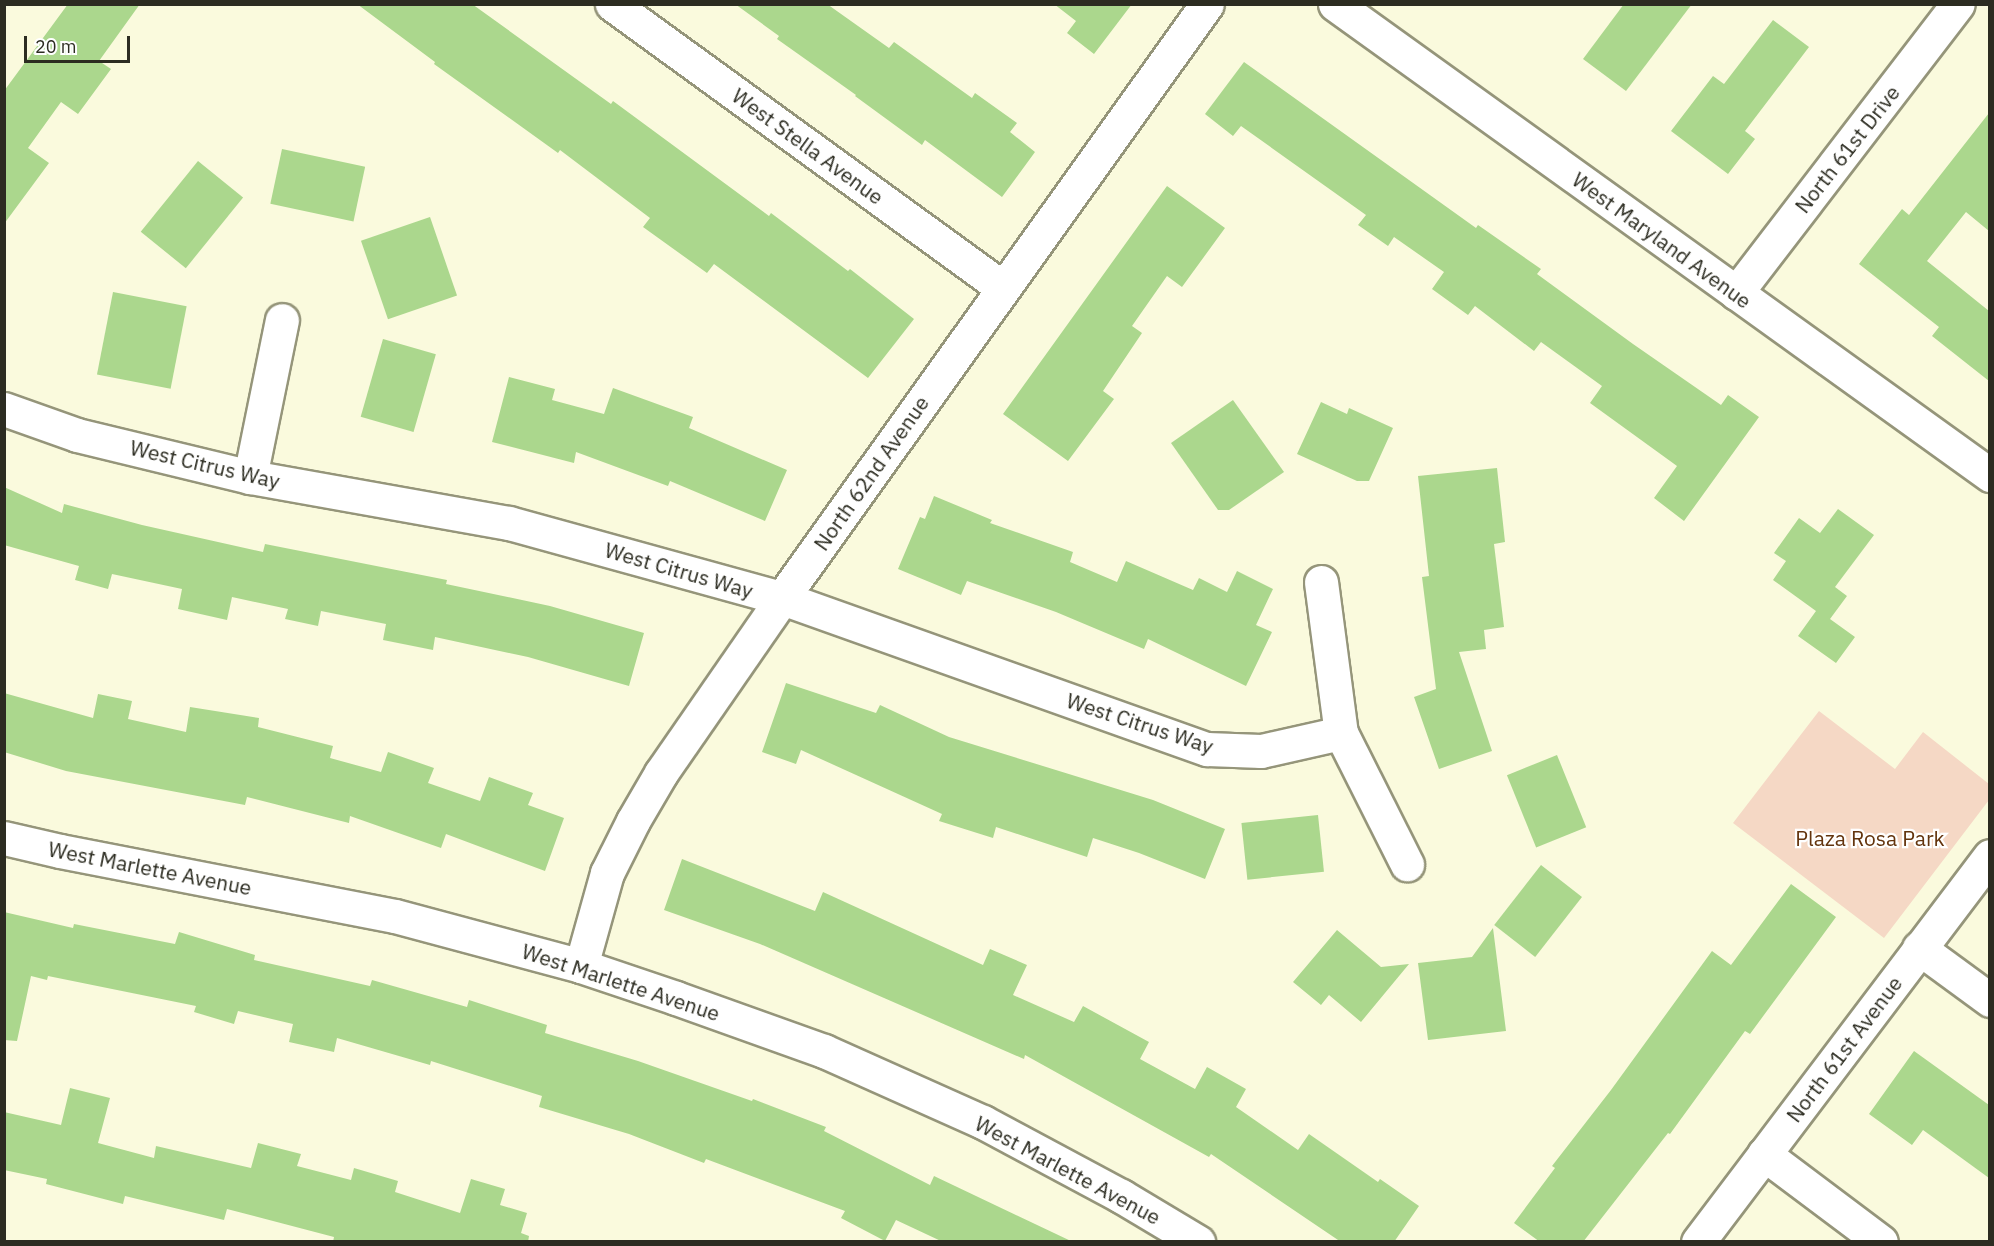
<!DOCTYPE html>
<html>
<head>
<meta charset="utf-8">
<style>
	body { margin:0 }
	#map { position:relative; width:1994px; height:1246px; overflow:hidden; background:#fafadd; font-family:"IBM Plex Sans",sans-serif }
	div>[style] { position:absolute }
	.green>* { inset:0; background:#f5d8c5 }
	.building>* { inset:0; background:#abd78d; transform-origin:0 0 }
	.roads { filter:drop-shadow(2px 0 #95957a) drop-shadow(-2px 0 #95957a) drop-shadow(0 2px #95957a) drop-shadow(0 -2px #95957a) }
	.minor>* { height:33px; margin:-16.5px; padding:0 16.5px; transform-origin:16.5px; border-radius:16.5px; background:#fff }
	span { translate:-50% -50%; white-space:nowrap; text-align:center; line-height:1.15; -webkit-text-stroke:4.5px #fff; paint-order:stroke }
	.street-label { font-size:21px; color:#2c2c21 }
	.park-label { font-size:21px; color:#63340d }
	.frame { position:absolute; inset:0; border:6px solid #2c2c21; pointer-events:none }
	.scale { position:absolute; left:24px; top:36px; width:106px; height:27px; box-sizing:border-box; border:3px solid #2c2c21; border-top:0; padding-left:8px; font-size:18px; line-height:21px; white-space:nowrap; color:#2c2c21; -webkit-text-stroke:4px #fff; paint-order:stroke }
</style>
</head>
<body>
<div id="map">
	<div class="green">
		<i style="clip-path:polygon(1819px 711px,1895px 769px,1923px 732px,1989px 784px,1989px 800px,1884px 938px,1733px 823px)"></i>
	</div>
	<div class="building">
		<i style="clip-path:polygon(68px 4px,140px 4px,99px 61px,111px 69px,78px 114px,61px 102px,28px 148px,49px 163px,4px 224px,4px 91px)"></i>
		<i style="clip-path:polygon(357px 4px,472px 4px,611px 104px,613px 101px,769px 216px,771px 213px,848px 271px,850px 269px,914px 319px,868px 378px,714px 264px,707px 273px,643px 227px,650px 218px,560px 150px,558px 153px,434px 64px,435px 62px)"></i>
		<i style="clip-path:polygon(735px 4px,827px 4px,889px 48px,894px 42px,972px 98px,975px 93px,1017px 123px,1010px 132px,1035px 152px,1002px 197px,925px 140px,922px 145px,855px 96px,856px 95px,777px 39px,779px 36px)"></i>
		<i style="clip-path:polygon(1054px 4px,1132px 4px,1094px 54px,1067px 33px,1076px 21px)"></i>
		<i style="clip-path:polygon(1624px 4px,1692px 4px,1626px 91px,1583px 59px)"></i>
		<i style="clip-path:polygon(1773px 20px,1809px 47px,1745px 131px,1755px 139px,1728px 174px,1671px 131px,1713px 76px,1724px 84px)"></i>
		<i style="clip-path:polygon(1244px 62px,1476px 228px,1478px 225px,1541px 269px,1537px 274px,1633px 344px,1721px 405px,1728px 395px,1759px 417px,1684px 521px,1654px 498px,1677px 466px,1590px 403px,1602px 386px,1541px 342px,1534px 351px,1475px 306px,1468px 315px,1432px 289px,1444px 272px,1394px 237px,1388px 246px,1358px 225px,1366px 215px,1241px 126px,1233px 136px,1205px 114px)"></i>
		<i style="clip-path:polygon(1989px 113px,1989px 231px,1966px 212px,1927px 261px,1989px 311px,1989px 381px,1932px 336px,1939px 327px,1859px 264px,1902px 209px,1909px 215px)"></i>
		<i style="left:282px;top:149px;width:85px;height:56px;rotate:12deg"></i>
		<i style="left:198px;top:161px;width:58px;height:91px;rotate:39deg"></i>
		<i style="clip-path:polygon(1167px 186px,1225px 228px,1182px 287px,1167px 276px,1132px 326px,1142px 333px,1103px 391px,1114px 399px,1068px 461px,1003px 414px)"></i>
		<i style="left:430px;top:217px;width:83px;height:73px;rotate:71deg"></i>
		<i style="left:113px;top:292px;width:75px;height:84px;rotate:11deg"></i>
		<i style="left:383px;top:339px;width:55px;height:81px;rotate:16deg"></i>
		<i style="clip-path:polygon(509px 377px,555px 389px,552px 400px,604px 414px,613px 388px,693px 417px,689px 428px,787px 470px,765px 521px,670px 481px,668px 486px,576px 452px,574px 463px,492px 442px)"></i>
		<i style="clip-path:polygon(1233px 400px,1284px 472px,1229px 510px,1218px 510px,1171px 443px)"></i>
		<i style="clip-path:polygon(1321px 402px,1347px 414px,1349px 408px,1393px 428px,1369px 481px,1357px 481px,1297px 454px)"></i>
		<i style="clip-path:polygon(1497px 468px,1505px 542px,1494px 544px,1504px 627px,1484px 630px,1486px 649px,1459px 652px,1492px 751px,1439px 769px,1414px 697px,1436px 689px,1422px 577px,1429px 576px,1418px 476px)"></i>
		<i style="clip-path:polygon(4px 487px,62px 513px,64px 504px,142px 525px,263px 552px,265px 544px,447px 580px,446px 584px,550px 606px,644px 633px,629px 686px,528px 657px,435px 637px,433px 650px,383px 640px,386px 624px,321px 611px,318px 626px,285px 619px,288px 609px,232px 597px,227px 620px,178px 609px,182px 589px,112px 574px,108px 589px,75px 580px,79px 566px,4px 545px)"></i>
		<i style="clip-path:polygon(934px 496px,992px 520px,990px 523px,1073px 552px,1070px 562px,1117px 582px,1126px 561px,1193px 590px,1199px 578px,1227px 592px,1237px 571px,1273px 589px,1256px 625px,1272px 632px,1246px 686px,1148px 639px,1144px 649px,1056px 612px,967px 581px,961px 595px,898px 569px,920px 517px,925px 519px)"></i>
		<i style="clip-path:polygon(1838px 509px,1874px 535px,1835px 587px,1847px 596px,1830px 619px,1855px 637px,1836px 663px,1798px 636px,1816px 611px,1773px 580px,1786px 561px,1774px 553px,1799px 518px,1820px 533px)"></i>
		<i style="clip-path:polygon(786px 683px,876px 713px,880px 705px,949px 737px,1153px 800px,1225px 829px,1205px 879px,1139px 853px,1093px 838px,1087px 857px,996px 827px,993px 838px,939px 821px,942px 814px,801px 750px,796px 764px,762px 752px)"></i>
		<i style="clip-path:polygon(4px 693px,93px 718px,98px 694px,132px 701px,128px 719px,186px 732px,190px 707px,259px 718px,258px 727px,333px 746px,330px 758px,381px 772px,388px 752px,434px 768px,428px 783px,480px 801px,489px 777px,533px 793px,528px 805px,564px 818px,545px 871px,446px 834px,441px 848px,350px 816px,349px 823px,247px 797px,245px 805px,66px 771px,4px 752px)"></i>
		<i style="left:1557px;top:755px;width:78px;height:54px;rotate:68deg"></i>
		<i style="left:1318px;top:815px;width:57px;height:77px;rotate:84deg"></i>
		<i style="clip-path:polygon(682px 859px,815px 911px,823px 892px,983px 965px,990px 949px,1027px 965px,1013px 995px,1074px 1022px,1083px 1006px,1149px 1042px,1140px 1059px,1195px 1089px,1207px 1067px,1246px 1089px,1236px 1107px,1298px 1150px,1309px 1134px,1378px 1182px,1380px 1179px,1419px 1206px,1394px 1242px,1341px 1242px,1211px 1154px,1209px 1157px,1025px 1055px,1024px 1059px,760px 944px,664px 910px)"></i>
		<i style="left:1541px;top:865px;width:52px;height:76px;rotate:38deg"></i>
		<i style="clip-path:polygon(1791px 884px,1836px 917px,1750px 1034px,1745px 1031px,1670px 1134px,1668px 1133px,1583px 1242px,1540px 1242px,1514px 1223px,1555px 1168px,1552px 1166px,1611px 1090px,1712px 951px,1731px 965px)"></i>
		<i style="clip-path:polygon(4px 912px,73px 928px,74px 924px,175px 944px,179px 932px,255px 955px,254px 960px,370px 986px,372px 980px,467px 1007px,469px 1000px,547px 1025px,545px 1033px,638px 1061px,752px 1101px,753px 1099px,826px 1127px,824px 1131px,930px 1185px,934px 1176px,1073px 1242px,943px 1242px,896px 1220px,885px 1241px,841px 1218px,845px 1211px,706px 1159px,704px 1163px,629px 1134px,539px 1107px,542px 1096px,431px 1061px,430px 1065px,337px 1038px,334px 1052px,289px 1042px,293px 1024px,238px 1011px,234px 1024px,194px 1012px,196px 1006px,48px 976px,47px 980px,31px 976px,17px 1041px,4px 1040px)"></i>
		<i style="clip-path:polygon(1493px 928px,1506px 1031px,1428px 1040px,1418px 963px,1472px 957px)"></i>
		<i style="clip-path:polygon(1337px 930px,1381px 967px,1409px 964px,1361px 1022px,1329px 995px,1321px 1005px,1293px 982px)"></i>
		<i style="clip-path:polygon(1914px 1051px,1989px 1105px,1989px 1178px,1923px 1130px,1912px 1145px,1869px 1114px)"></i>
		<i style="clip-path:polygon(70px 1088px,110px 1098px,98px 1143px,154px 1158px,156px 1146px,251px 1168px,258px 1143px,301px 1154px,297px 1166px,351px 1180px,354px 1168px,398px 1181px,395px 1192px,460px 1213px,471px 1179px,505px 1189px,500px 1205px,527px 1213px,521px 1233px,529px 1236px,528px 1242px,333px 1242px,334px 1237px,227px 1209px,224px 1220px,125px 1196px,123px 1204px,46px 1184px,47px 1179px,4px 1170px,4px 1112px,61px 1125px)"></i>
	</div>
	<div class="roads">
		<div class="minor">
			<i style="left:612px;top:4px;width:483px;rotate:36deg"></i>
			<i style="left:1335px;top:4px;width:807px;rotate:35.72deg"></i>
			<i style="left:1736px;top:293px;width:364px;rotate:-52.5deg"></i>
			<i style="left:4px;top:409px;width:77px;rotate:19.6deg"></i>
			<i style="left:77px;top:435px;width:178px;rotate:13.6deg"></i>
			<i style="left:250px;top:477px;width:263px;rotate:10.1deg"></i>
			<i style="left:509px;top:523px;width:283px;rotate:15.4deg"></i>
			<i style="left:782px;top:598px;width:451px;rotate:19.6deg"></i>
			<i style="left:1207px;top:749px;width:54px;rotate:2.1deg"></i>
			<i style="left:1261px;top:751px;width:82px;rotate:-12.7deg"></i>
			<i style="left:250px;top:477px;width:160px;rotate:-78.5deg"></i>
			<i style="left:1321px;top:582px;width:152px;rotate:82.5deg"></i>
			<i style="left:1341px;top:733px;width:147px;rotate:63.3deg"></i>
			<i style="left:4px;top:838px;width:57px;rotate:13.1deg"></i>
			<i style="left:60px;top:851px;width:341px;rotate:11deg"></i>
			<i style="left:395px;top:916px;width:193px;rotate:15deg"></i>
			<i style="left:581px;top:966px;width:100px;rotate:18.6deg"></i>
			<i style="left:676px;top:998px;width:157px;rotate:19.7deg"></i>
			<i style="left:824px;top:1051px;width:174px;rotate:24.1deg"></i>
			<i style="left:983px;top:1122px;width:157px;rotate:28.2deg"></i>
			<i style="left:1121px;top:1196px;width:90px;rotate:30.9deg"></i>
			<i style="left:1919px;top:948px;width:88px;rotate:36.2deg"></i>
			<i style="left:581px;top:966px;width:97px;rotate:-74.4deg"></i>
			<i style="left:607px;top:873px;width:58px;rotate:-63.4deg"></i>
			<i style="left:633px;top:821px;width:56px;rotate:-59.7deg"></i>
			<i style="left:661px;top:773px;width:213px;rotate:-55.3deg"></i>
			<i style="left:782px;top:598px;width:730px;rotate:-54.42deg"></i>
			<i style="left:1764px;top:1154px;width:146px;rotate:36.9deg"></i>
			<i style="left:1698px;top:1242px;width:484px;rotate:-52.9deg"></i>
		</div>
	</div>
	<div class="street-label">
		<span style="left:808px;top:146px;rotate:36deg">West Stella Avenue</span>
		<span style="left:1847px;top:149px;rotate:-52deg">North 61st Drive</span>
		<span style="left:1662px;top:240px;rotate:36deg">West Maryland Avenue</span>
		<span style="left:205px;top:464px;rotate:13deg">West Citrus Way</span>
		<span style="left:871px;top:473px;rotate:-55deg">North 62nd Avenue</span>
		<span style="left:679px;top:570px;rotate:16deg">West Citrus Way</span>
		<span style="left:1140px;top:723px;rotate:18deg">West Citrus Way</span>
		<span style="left:150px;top:868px;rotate:11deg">West Marlette Avenue</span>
		<span style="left:621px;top:982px;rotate:18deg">West Marlette Avenue</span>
		<span style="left:1844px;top:1049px;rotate:-53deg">North 61st Avenue</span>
		<span style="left:1068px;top:1170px;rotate:28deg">West Marlette Avenue</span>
	</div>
	<div class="park-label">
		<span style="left:1870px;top:838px">Plaza Rosa Park</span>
	</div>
	<div class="frame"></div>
	<div class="scale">20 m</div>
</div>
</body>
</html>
